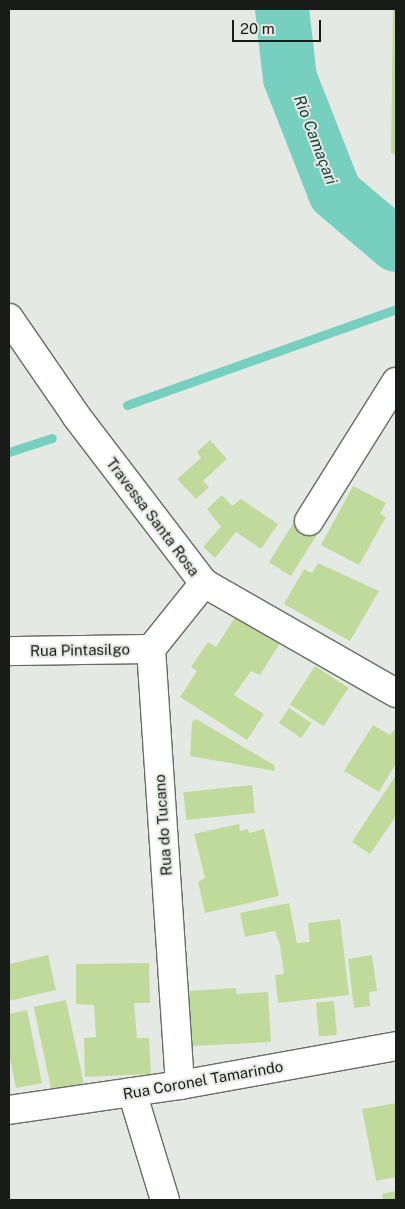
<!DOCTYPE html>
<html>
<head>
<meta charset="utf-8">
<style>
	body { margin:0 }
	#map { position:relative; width:405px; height:1209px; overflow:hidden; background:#e4eae3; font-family:"Public Sans",sans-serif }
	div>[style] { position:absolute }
	.stream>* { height:9px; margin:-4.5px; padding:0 4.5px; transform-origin:4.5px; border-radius:4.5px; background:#77cfbf }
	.river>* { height:54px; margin:-27px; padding:0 27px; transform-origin:27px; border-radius:27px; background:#77cfbf }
	.building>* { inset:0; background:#c0da9b; transform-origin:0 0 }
	.roads { filter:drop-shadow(1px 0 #666c66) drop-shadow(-1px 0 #666c66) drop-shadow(0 1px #666c66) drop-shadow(0 -1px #666c66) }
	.minor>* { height:28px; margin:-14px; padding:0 14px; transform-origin:14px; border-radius:14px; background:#fff }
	span { translate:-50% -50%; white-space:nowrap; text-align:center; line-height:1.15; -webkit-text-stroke:4px #e4eae3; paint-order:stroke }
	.street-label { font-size:15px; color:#191b19 }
	.water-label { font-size:16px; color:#133c36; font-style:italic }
	.frame { position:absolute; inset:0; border:10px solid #191b19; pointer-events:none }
	.scale { position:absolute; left:232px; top:20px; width:89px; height:22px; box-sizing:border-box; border:2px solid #191b19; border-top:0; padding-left:6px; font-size:15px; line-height:18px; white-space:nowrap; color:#191b19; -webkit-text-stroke:4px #e4eae3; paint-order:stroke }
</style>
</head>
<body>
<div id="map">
	<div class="stream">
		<i style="left:127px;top:405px;width:286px;rotate:-19.6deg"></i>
		<i style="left:9px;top:452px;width:45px;rotate:-18deg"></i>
	</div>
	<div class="river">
		<i style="left:282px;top:9px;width:69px;rotate:83.4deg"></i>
		<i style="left:290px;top:78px;width:123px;rotate:68.6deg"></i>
		<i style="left:335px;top:193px;width:80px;rotate:40.4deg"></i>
	</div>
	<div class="building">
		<i style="clip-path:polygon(393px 9px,396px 9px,396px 155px,391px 153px)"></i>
		<i style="clip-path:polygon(210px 440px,227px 459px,203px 481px,209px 487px,196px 499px,177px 479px,201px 458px,197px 452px)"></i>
		<i style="clip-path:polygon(353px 486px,386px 503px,380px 514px,386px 517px,359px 565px,321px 545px)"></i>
		<i style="clip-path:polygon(222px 495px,232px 506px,241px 499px,278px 524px,261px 549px,236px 532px,215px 558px,203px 547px,221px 527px,207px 509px)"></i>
		<i style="left:296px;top:519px;width:26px;height:51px;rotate:32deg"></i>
		<i style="clip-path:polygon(318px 563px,379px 591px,350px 641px,284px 604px,304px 569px,312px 573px)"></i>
		<i style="clip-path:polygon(238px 613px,282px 640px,260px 675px,251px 671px,234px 695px,264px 714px,247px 740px,180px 697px,197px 671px,191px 667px,208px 642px,216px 647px)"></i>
		<i style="left:315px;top:666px;width:40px;height:46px;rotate:33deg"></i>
		<i style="left:289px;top:708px;width:27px;height:18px;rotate:34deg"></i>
		<i style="clip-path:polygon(196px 719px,274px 765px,275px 771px,190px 756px,192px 722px)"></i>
		<i style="clip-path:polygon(373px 725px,390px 735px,396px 728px,396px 763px,379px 792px,344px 771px)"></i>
		<i style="clip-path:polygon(396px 775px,396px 816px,370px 854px,352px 842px)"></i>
		<i style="left:252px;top:785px;width:28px;height:69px;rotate:84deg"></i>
		<i style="clip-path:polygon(239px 824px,240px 831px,248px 829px,249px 833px,264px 829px,279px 896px,205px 913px,198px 882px,205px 878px,194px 834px)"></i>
		<i style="clip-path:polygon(289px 903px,297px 943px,310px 942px,308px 923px,340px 919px,349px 995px,278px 1003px,275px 975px,284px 974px,280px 945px,275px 931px,245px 937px,240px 913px)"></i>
		<i style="clip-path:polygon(48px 955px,56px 990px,9px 1001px,9px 964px)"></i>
		<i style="clip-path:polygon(372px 955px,377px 991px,369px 992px,370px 1006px,354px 1008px,348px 959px)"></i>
		<i style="clip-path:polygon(149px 963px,150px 1003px,134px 1003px,137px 1038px,149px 1038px,151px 1074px,85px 1077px,84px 1038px,96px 1037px,94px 1005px,76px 1004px,76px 964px)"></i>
		<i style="clip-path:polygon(236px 988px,237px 994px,268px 992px,271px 1042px,192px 1046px,189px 991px)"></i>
		<i style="left:66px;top:1000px;width:85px;height:33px;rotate:78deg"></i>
		<i style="left:334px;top:1001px;width:34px;height:18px;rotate:85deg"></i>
		<i style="clip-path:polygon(27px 1010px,42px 1083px,16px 1088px,9px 1054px,9px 1014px)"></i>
		<i style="clip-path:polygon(396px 1103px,396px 1177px,376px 1181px,362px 1109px)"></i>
		<i style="clip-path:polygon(396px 1191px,396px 1200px,383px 1200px,382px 1194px)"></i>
	</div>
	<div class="roads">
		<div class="minor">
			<i style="left:9px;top:318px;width:120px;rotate:55.5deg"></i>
			<i style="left:77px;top:417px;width:209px;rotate:52.6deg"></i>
			<i style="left:204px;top:583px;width:221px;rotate:29.8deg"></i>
			<i style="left:309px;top:521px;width:164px;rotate:-58deg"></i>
			<i style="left:9px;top:651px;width:142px;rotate:-0.8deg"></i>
			<i style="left:180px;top:1085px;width:437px;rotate:-93.8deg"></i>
			<i style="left:151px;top:649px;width:85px;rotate:-51.2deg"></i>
			<i style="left:132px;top:1092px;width:113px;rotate:73deg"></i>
			<i style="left:9px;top:1110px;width:173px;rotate:-8.3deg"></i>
			<i style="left:180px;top:1085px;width:219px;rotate:-10.2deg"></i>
		</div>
	</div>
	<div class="street-label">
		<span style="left:153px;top:517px;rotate:53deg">Travessa Santa Rosa</span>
		<span style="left:80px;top:650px;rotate:-1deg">Rua Pintasilgo</span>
		<span style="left:163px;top:825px;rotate:-94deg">Rua do Tucano</span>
		<span style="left:203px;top:1080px;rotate:-10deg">Rua Coronel Tamarindo</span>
	</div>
	<div class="water-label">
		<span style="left:315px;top:140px;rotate:69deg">Rio Camaçari</span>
	</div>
	<div class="frame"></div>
	<div class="scale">20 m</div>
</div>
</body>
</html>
